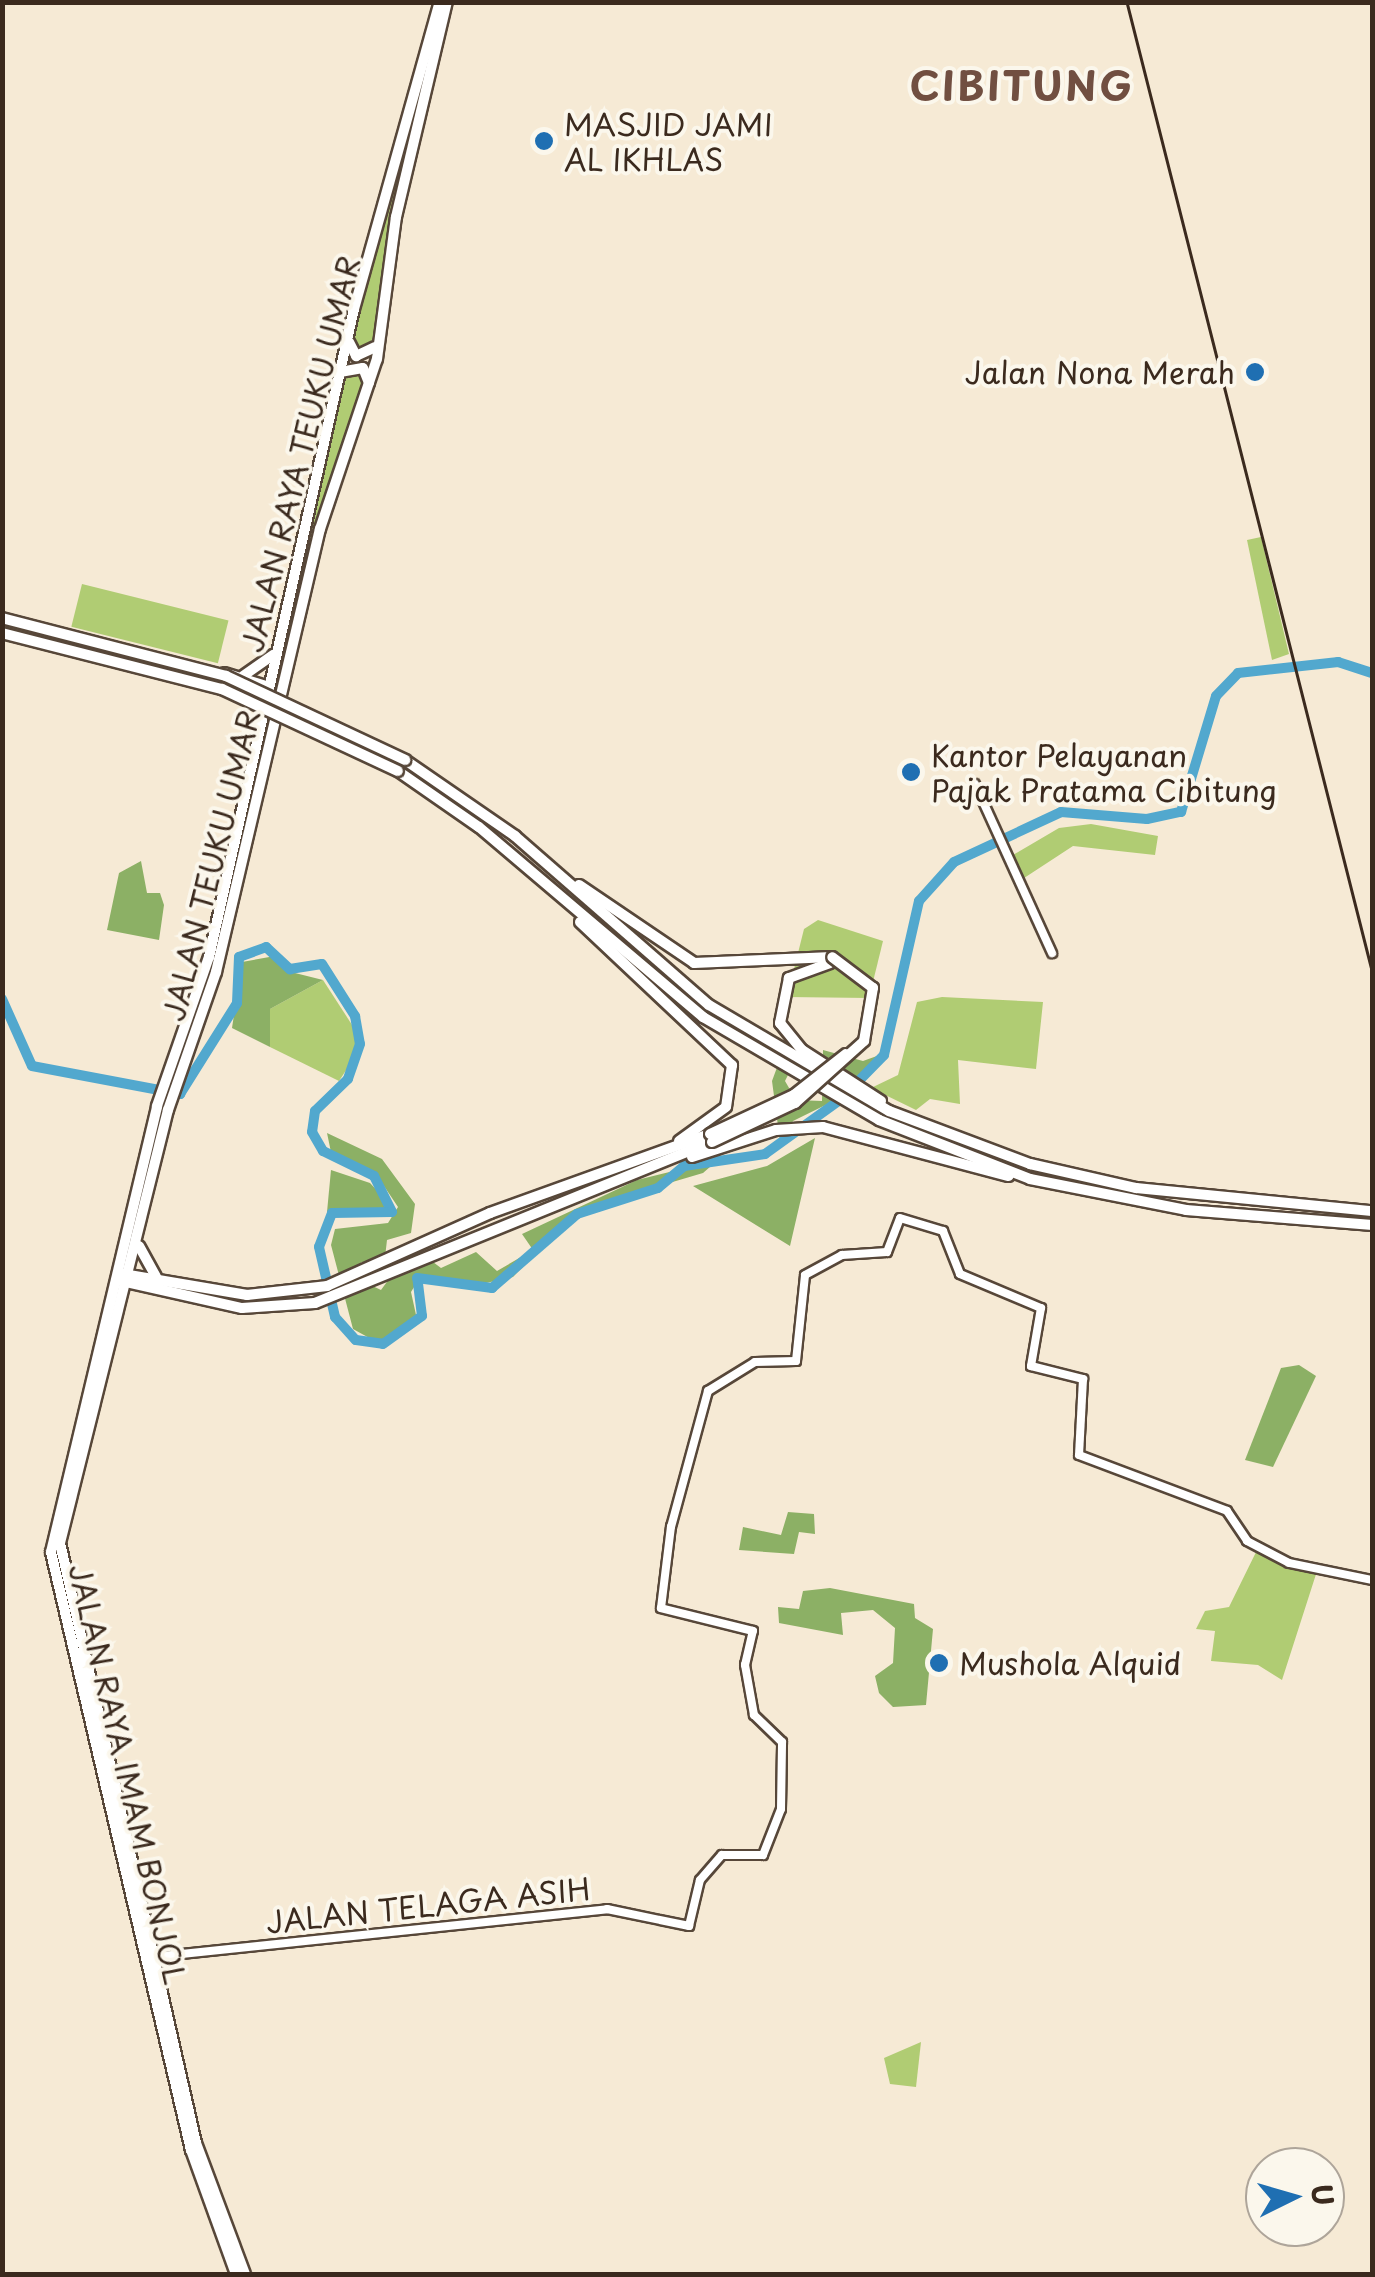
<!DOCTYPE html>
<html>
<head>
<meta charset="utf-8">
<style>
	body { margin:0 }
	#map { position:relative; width:1375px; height:2277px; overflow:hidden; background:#f6ead5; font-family:"Playpen Sans",sans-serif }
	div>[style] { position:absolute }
	.green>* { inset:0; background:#b0cc73; transform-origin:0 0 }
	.forest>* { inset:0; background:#8cb065 }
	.river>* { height:10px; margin:-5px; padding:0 5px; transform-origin:5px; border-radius:5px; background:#52a8ce }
	.roads { filter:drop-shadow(2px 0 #574739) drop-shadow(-2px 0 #574739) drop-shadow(0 2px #574739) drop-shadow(0 -2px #574739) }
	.secondary>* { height:8px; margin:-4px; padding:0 4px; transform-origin:4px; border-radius:4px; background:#fff }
	.primary>* { height:9px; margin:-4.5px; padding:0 4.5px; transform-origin:4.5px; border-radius:4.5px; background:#fff }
	.highway>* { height:10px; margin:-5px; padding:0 5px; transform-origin:5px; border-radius:5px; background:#fff }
	.rail>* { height:2.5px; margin:-1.25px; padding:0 1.25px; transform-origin:1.25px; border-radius:1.25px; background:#3b2a1e }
	.bridges { filter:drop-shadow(2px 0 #574739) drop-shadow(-2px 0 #574739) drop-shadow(0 2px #574739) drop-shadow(0 -2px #574739) }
	.highway-bridge>* { height:10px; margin:-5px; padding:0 5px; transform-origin:5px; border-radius:5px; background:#fff }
	.dots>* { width:28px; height:28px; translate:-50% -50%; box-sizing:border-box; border:5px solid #fbf7ec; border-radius:50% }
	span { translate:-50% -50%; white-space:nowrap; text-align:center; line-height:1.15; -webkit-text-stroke:8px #fbf7ec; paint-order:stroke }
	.poi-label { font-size:30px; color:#3b2a1e }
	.left { translate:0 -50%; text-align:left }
	.right { translate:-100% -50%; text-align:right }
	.street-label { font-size:30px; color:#3b2a1e }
	.district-label { font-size:40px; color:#714f41; font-weight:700; letter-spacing:2.5px }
	.frame { position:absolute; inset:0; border:5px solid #3b2a1e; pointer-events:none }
	.north { position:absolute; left:1245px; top:2147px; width:100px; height:100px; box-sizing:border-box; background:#fbf7ec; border:2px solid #aea59a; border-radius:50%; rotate:85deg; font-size:28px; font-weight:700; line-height:40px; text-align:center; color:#3b2a1e }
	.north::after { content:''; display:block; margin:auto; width:35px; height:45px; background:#1f6fb2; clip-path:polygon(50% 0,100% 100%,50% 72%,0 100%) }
</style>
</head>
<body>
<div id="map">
	<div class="green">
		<i style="clip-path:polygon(440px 3px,375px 347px,351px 352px,354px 309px)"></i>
		<i style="clip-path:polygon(356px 365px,368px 374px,271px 733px,257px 729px,312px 530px,334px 398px,343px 368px)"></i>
		<i style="clip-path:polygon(1261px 537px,1289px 654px,1272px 660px,1247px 540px)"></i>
		<i style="left:82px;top:584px;width:151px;height:44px;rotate:14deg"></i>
		<i style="clip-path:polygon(1091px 824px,1158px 836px,1155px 855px,1073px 846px,1018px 882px,1006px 859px,1059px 828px)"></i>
		<i style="clip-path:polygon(818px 920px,883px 941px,869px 998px,787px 997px,804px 929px)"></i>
		<i style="clip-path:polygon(323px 980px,356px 1031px,356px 1055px,339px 1081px,270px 1047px,270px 1009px)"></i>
		<i style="clip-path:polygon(942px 997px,1043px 1002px,1036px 1069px,958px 1060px,960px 1104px,930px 1099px,916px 1110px,871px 1088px,898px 1075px,917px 1002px)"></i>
		<i style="clip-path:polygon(1260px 1544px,1318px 1568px,1282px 1680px,1258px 1665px,1211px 1661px,1215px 1631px,1196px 1629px,1205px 1611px,1229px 1607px)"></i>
		<i style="clip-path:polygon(921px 2042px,916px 2087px,890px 2084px,884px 2058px)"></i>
	</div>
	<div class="forest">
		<i style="clip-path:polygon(141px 861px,147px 893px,160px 893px,164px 905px,159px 940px,107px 930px,119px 873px)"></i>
		<i style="clip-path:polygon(275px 956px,287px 971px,323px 980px,270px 1009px,270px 1047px,232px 1028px,242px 962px)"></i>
		<i style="clip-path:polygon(786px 1043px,802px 1047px,785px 1081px,796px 1100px,822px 1101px,823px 1050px,863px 1061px,888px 1052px,852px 1092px,793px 1121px,780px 1141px,772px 1081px)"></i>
		<i style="clip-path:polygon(327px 1133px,382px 1159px,415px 1204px,411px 1233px,387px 1240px,384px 1266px,361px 1262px,360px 1280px,381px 1290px,400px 1264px,425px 1256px,441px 1268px,476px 1252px,497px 1271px,533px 1250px,522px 1234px,637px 1180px,718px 1160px,703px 1173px,578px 1210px,513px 1277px,472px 1286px,422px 1274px,411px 1292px,418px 1324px,382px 1345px,353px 1329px,331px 1245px,335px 1229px,388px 1223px,398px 1207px,380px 1180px,332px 1157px)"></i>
		<i style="clip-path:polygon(815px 1138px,790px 1246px,693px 1186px,767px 1166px)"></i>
		<i style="clip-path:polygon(331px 1170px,370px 1183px,386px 1200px,385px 1217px,327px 1212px)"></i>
		<i style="clip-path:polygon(1299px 1365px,1316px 1376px,1273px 1467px,1245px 1460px,1281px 1368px)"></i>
		<i style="clip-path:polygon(788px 1512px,814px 1514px,815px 1534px,799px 1532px,794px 1554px,739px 1550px,743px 1527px,781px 1535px)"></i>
		<i style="clip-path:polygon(830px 1588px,914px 1604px,915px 1618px,933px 1629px,926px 1705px,893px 1707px,879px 1693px,875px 1676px,893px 1663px,895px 1628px,873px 1610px,841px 1613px,843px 1635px,779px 1623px,778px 1607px,799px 1609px,803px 1591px)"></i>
	</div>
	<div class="river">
		<i style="left:2px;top:999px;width:73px;rotate:65.9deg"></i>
		<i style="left:32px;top:1066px;width:151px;rotate:10.7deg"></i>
		<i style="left:180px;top:1094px;width:107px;rotate:-57.9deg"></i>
		<i style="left:237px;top:1003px;width:46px;rotate:-87.5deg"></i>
		<i style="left:239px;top:957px;width:29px;rotate:-20deg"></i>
		<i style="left:266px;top:947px;width:33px;rotate:43deg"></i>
		<i style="left:290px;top:969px;width:32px;rotate:-9deg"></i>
		<i style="left:322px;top:964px;width:62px;rotate:57.6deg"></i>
		<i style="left:355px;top:1016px;width:28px;rotate:80deg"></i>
		<i style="left:360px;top:1044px;width:37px;rotate:109deg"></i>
		<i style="left:348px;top:1079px;width:46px;rotate:135.9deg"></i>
		<i style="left:315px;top:1111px;width:21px;rotate:98deg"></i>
		<i style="left:312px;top:1132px;width:22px;rotate:60deg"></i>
		<i style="left:323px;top:1151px;width:57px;rotate:26.1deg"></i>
		<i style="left:374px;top:1176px;width:40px;rotate:63.4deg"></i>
		<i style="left:392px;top:1212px;width:60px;rotate:179deg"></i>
		<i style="left:332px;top:1213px;width:36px;rotate:111deg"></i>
		<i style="left:319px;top:1247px;width:72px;rotate:77.1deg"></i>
		<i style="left:335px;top:1317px;width:31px;rotate:48deg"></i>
		<i style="left:356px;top:1340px;width:27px;rotate:8deg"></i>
		<i style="left:383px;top:1344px;width:48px;rotate:-35.7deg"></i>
		<i style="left:422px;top:1316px;width:38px;rotate:-97deg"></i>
		<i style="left:417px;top:1278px;width:76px;rotate:7.6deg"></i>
		<i style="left:492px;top:1288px;width:113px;rotate:-41deg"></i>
		<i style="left:577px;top:1214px;width:85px;rotate:-17.8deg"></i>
		<i style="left:658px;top:1188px;width:34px;rotate:-40deg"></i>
		<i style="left:684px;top:1166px;width:82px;rotate:-8.4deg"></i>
		<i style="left:765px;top:1154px;width:92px;rotate:-35.8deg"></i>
		<i style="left:840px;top:1100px;width:63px;rotate:-45.6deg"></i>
		<i style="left:884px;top:1055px;width:158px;rotate:-77.2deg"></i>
		<i style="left:919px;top:901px;width:52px;rotate:-48.1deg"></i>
		<i style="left:954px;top:862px;width:118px;rotate:-25deg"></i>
		<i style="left:1061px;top:812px;width:86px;rotate:4.7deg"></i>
		<i style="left:1147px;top:819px;width:35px;rotate:-12deg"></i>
		<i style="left:1181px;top:812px;width:121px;rotate:-73.2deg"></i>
		<i style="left:1216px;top:696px;width:32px;rotate:-46deg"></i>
		<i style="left:1238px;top:673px;width:101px;rotate:-6.3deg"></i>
		<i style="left:1338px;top:662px;width:36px;rotate:18deg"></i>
	</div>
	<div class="roads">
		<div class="secondary">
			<i style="left:975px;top:784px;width:186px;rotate:65.5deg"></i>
			<i style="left:153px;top:1957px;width:457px;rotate:-6deg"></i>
			<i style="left:607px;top:1909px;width:84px;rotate:11.7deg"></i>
			<i style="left:689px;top:1926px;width:47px;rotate:-76.6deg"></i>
			<i style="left:700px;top:1880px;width:33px;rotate:-49deg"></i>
			<i style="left:722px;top:1855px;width:41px"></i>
			<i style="left:763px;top:1855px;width:49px;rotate:-68.6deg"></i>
			<i style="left:781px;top:1809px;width:67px;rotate:-89.1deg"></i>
			<i style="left:782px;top:1742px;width:39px;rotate:-136deg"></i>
			<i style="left:754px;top:1715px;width:51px;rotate:-100.2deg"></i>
			<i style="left:745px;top:1665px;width:35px;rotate:-77deg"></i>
			<i style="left:753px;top:1631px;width:95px;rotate:-166deg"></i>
			<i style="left:661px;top:1608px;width:82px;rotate:-83deg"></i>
			<i style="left:671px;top:1527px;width:141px;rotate:-74.8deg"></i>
			<i style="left:708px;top:1391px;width:55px;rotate:-31.7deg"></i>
			<i style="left:755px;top:1362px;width:41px;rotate:-1.4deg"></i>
			<i style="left:796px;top:1361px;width:86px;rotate:-84deg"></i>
			<i style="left:805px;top:1275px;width:42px;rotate:-28.4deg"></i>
			<i style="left:842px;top:1255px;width:45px;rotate:-3.8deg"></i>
			<i style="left:887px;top:1252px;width:36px;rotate:-69deg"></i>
			<i style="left:900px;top:1218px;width:45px;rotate:16.8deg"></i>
			<i style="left:943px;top:1231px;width:46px;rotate:68.4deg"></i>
			<i style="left:960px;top:1274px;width:88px;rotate:22.8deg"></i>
			<i style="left:1041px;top:1308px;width:59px;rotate:99.8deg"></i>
			<i style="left:1031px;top:1366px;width:54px;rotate:14deg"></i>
			<i style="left:1083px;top:1379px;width:76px;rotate:93deg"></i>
			<i style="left:1079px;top:1455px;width:158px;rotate:20.7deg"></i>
			<i style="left:1227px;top:1511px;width:36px;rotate:56deg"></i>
			<i style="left:1247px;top:1541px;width:47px;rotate:27.6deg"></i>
			<i style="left:1289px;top:1563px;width:85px;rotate:11.6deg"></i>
		</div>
		<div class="primary">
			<i style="left:224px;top:672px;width:47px;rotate:17.3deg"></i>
		</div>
		<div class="highway">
			<i style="left:349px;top:342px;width:16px;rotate:63deg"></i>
			<i style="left:356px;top:356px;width:21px;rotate:-25deg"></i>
			<i style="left:340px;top:372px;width:23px;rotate:-10deg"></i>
			<i style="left:363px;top:368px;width:16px;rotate:68deg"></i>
			<i style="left:243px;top:676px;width:37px;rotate:-35deg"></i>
			<i style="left:405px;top:760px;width:134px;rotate:34.6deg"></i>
			<i style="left:515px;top:836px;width:257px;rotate:41.1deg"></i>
			<i style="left:709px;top:1005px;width:209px;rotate:30.5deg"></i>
			<i style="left:889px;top:1111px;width:151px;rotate:20.6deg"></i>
			<i style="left:1030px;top:1164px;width:109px;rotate:12.8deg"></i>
			<i style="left:1136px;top:1188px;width:237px;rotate:5.6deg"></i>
			<i style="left:398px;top:771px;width:98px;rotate:34.7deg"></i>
			<i style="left:479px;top:827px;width:294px;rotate:40.3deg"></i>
			<i style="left:703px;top:1017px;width:204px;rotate:30.3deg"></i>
			<i style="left:879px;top:1120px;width:162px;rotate:21.3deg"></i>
			<i style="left:1030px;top:1179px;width:159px;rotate:11.2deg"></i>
			<i style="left:1186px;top:1210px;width:187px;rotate:4.6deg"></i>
			<i style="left:579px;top:885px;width:139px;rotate:34.1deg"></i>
			<i style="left:694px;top:963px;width:138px;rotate:-2.5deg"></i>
			<i style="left:580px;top:922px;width:209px;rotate:43.3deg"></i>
			<i style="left:732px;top:1065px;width:42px;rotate:98.1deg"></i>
			<i style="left:726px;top:1107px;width:58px;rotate:144.1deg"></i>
			<i style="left:830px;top:963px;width:44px;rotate:159.9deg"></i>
			<i style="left:789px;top:978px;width:46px;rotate:101.3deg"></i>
			<i style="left:780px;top:1023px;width:35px;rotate:51deg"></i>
			<i style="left:802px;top:1050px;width:94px;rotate:32.8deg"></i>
			<i style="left:692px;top:1157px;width:88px;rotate:-17.8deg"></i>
			<i style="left:776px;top:1130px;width:47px;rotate:-3.7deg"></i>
			<i style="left:823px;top:1127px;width:192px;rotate:14.8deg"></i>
			<i style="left:139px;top:1246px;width:35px;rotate:61deg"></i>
			<i style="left:123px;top:1274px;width:126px;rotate:9.6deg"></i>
			<i style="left:247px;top:1295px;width:81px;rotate:-6.4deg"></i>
			<i style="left:327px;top:1286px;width:179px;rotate:-24.1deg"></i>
			<i style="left:490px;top:1213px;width:234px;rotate:-19.8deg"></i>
			<i style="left:122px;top:1281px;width:123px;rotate:12.7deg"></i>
			<i style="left:242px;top:1308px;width:73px;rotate:-3.9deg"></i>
			<i style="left:315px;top:1303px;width:428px;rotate:-22.1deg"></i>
			<i style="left:236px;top:2274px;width:132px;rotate:-109.9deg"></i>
			<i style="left:191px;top:2150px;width:614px;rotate:-103.18deg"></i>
			<i style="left:51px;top:1552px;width:458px;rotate:-76.6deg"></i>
			<i style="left:157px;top:1106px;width:158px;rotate:-70.8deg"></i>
			<i style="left:209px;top:957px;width:664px;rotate:-77.39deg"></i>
			<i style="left:354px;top:309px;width:319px;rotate:-74.4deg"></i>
			<i style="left:245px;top:2274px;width:140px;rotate:-110.5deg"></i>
			<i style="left:196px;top:2143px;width:615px;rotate:-102.77deg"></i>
			<i style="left:60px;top:1543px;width:446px;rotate:-76deg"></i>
			<i style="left:168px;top:1110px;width:146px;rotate:-70.8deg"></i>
			<i style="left:216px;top:972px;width:455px;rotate:-76.8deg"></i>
			<i style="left:320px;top:529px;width:179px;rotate:-71.5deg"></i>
			<i style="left:377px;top:359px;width:143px;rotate:-82.4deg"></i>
			<i style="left:396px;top:217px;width:221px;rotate:-76.7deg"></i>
		</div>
	</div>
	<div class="rail">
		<i style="left:1127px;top:2px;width:999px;rotate:75.8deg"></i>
	</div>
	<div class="bridges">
		<div class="highway-bridge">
			<i style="left:2px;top:618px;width:231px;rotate:14.5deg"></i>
			<i style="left:226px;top:676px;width:198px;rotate:25.1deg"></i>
			<i style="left:2px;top:633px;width:227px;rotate:14.3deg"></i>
			<i style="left:222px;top:689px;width:194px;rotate:25deg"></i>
			<i style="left:710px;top:1134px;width:93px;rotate:-24.9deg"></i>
			<i style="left:794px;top:1095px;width:66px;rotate:-38.3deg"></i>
			<i style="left:712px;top:1142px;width:92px;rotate:-25.2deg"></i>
			<i style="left:795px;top:1103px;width:93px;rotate:-41.9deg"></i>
			<i style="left:864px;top:1041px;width:54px;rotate:-80.4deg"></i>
			<i style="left:873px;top:988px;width:51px;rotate:-142.9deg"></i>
		</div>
	</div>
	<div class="dots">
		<i style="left:544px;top:141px;background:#1f6fb2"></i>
		<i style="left:1255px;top:372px;background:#1f6fb2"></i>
		<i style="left:911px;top:772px;background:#1f6fb2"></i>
		<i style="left:939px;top:1663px;background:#1f6fb2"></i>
	</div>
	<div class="poi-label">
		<span class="left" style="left:564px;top:141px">MASJID JAMI<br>AL IKHLAS</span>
		<span class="right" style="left:1235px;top:372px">Jalan Nona Merah</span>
		<span class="left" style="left:931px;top:772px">Kantor Pelayanan<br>Pajak Pratama Cibitung</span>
		<span class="left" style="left:959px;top:1663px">Mushola Alquid</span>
	</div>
	<div class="street-label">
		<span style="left:300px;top:454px;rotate:-76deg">JALAN RAYA TEUKU UMAR</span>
		<span style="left:211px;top:865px;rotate:-76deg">JALAN TEUKU UMAR</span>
		<span style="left:128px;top:1774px;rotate:77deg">JALAN RAYA IMAM BONJOL</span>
		<span style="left:428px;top:1905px;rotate:-6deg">JALAN TELAGA ASIH</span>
	</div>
	<div class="district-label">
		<span style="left:1022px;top:85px">CIBITUNG</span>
	</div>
	<div class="frame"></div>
	<div class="north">U</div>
</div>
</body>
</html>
